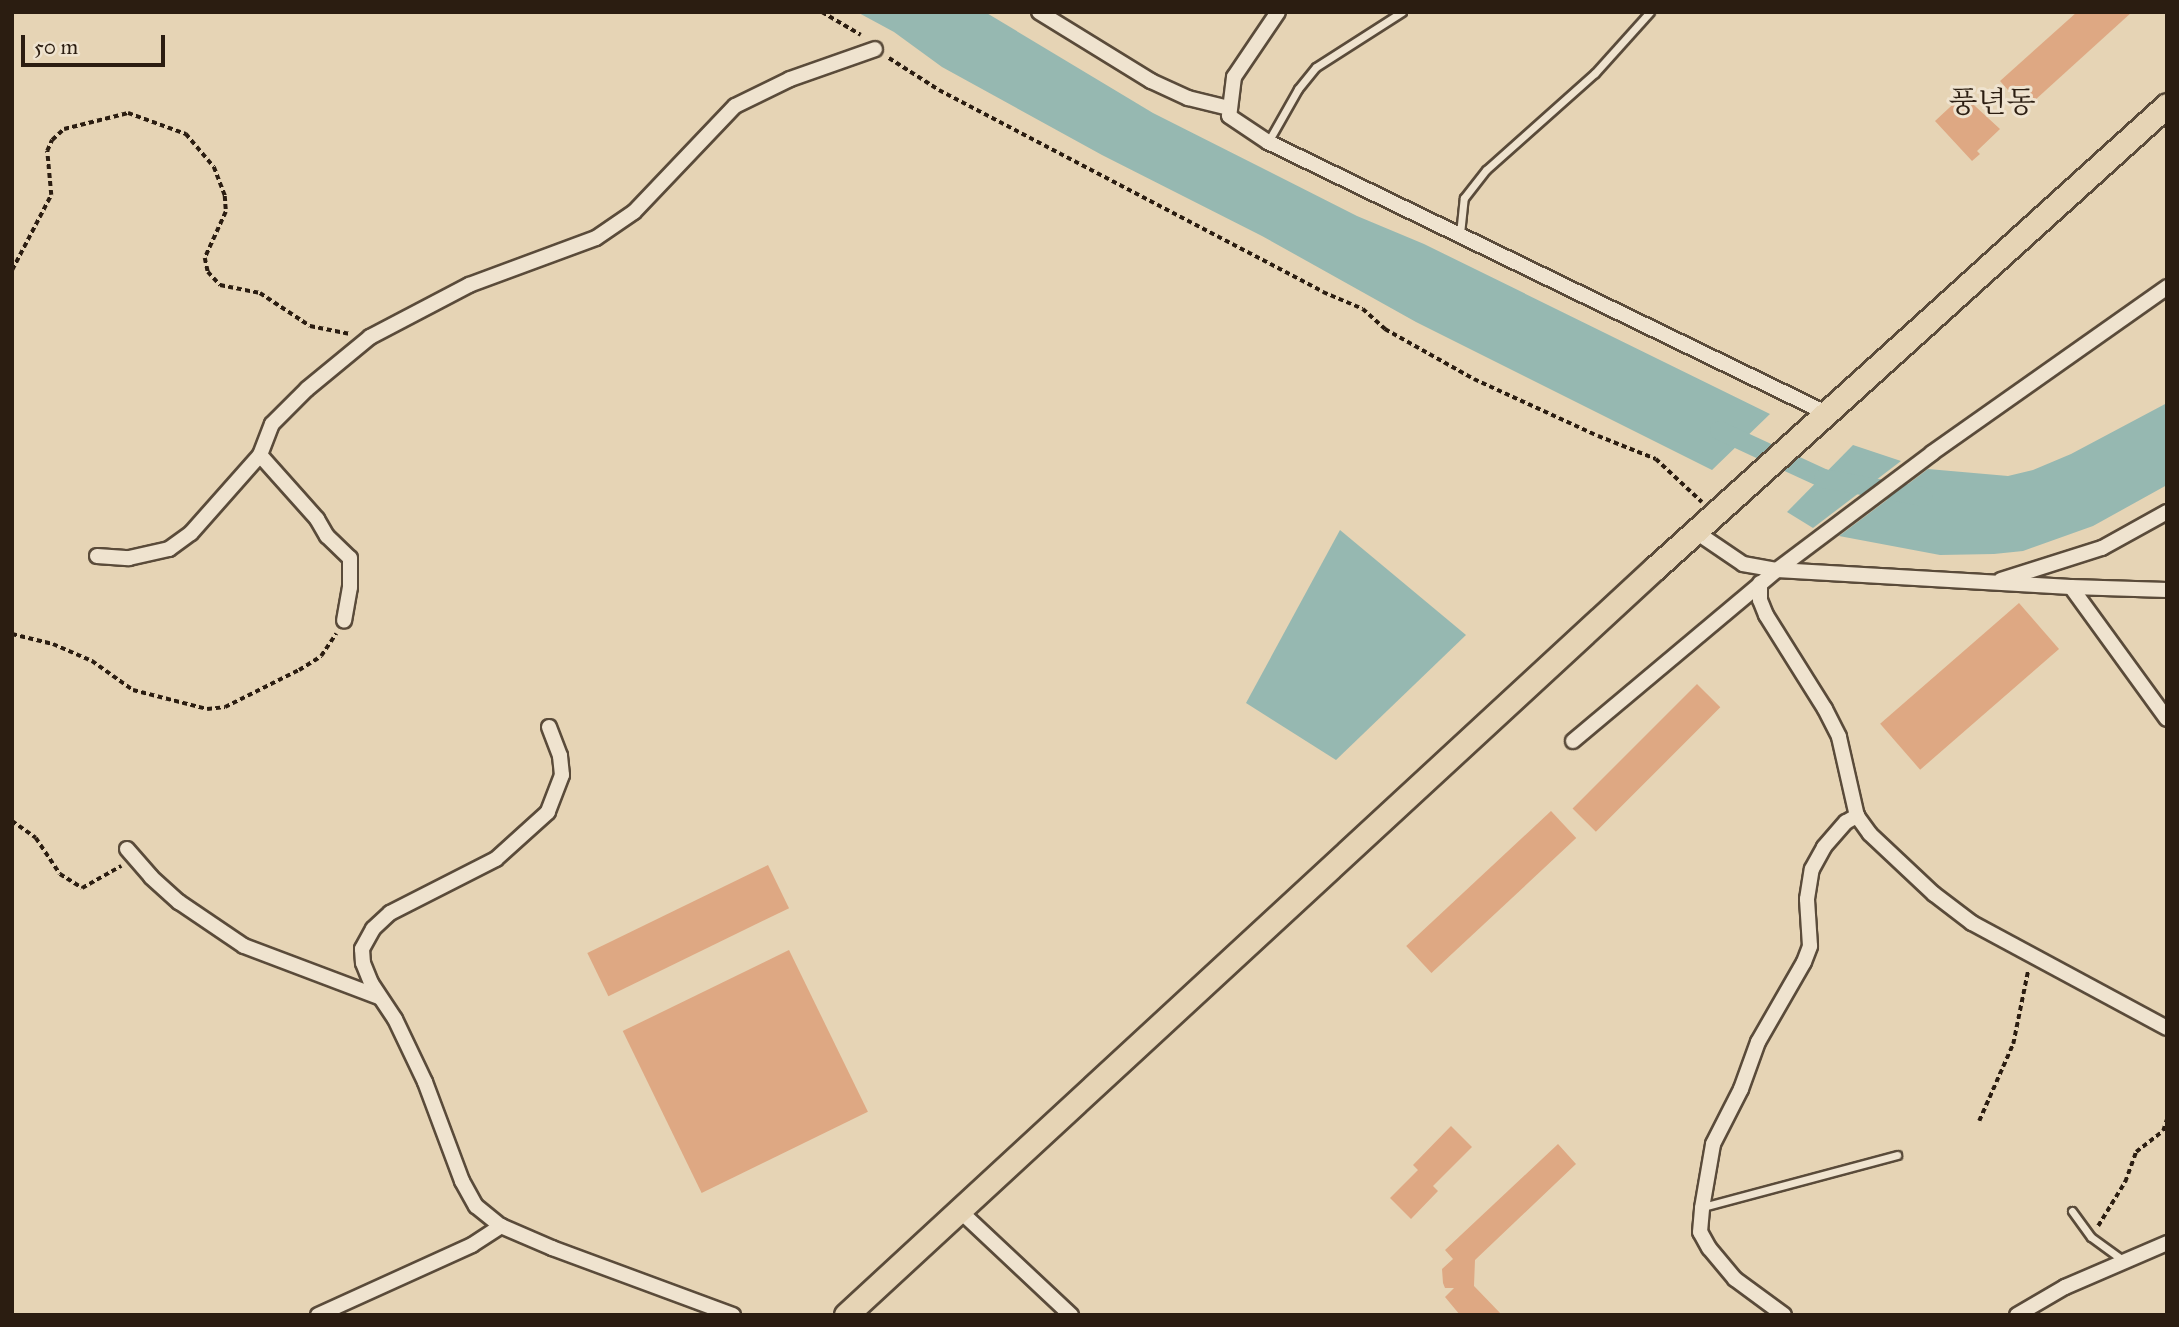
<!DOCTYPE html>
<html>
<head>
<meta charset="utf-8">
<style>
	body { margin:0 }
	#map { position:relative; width:2179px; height:1327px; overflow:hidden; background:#e6d4b5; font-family:"IM FELL Great Primer","Noto Serif KR",serif }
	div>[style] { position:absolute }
	.water>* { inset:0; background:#96b8b1 }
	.canal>* { height:19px; margin:-9.5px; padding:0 9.5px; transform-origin:9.5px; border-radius:9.5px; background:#96b8b1 }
	.building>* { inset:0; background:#dea883; transform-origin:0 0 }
	.path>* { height:3.5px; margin-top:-1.75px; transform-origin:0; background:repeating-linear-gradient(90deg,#2b1d11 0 5px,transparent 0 8.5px) }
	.roads { filter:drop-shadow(2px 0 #5a4b3a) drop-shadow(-2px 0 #5a4b3a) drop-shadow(0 2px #5a4b3a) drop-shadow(0 -2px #5a4b3a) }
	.lane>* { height:7px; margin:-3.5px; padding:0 3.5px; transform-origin:3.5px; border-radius:3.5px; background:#efe3cf }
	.street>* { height:14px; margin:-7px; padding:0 7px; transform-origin:7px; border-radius:7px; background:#efe3cf }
	.primary>* { height:23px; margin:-11.5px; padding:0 11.5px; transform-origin:11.5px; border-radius:11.5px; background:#e6d4b5 }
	span { translate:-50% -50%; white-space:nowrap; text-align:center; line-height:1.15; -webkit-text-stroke:6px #efe3cf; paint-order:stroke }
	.quarter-label { font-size:30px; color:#2b1d11 }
	.frame { position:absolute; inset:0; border:14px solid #2b1d11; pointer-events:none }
	.scale { position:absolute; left:21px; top:35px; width:144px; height:32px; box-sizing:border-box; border:4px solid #2b1d11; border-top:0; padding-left:9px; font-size:21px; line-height:24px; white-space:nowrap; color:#2b1d11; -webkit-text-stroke:5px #efe3cf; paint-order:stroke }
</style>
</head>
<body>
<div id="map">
	<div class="water">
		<i style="clip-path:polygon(857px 12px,985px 12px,1153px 113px,1357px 216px,1424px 244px,1770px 414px,1712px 470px,1416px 322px,1262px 236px,1102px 155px,942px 67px,894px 32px)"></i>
		<i style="clip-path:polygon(2167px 403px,2167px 485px,2093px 526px,2023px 551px,1994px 554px,1940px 555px,1839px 536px,1928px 469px,2008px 476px,2033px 470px,2071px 454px)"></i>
		<i style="clip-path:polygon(1853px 445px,1901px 461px,1813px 528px,1787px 512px)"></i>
		<i style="clip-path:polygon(1340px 530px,1466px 635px,1336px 760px,1246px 703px)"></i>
	</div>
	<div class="canal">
		<i style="left:1719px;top:430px;width:115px;rotate:24.8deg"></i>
		<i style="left:1823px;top:478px;width:101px;rotate:10.3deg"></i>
	</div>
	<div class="building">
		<i style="clip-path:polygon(2077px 12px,2132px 12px,2025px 109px,2000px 81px)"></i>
		<i style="clip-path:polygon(1963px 95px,2000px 129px,1977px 151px,1980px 154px,1972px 161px,1935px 121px)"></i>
		<i style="left:2019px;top:603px;width:61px;height:184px;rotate:49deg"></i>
		<i style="left:1697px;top:684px;width:33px;height:176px;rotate:45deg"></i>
		<i style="left:1551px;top:811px;width:37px;height:198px;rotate:47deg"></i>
		<i style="left:768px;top:865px;width:48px;height:201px;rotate:64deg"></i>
		<i style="left:789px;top:950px;width:180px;height:185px;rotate:64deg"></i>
		<i style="clip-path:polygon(1451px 1126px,1472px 1147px,1433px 1186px,1438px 1191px,1411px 1219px,1390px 1198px,1418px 1170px,1413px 1165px)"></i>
		<i style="clip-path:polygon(1558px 1144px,1576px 1164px,1475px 1260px,1474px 1286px,1502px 1315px,1460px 1315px,1445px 1297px,1454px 1288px,1445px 1288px,1443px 1283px,1442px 1269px,1453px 1259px,1445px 1250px)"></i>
	</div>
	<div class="path">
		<i style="left:822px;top:12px;width:45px;rotate:30.5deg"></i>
		<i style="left:889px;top:58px;width:59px;rotate:32.6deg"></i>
		<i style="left:939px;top:90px;width:434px;rotate:27.7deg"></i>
		<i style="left:1323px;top:292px;width:43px;rotate:23deg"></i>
		<i style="left:1363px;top:309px;width:30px;rotate:42deg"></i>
		<i style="left:1385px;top:329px;width:102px;rotate:29.3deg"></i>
		<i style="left:1474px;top:379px;width:136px;rotate:24.7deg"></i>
		<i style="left:1598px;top:436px;width:62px;rotate:21.6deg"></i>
		<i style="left:1656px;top:459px;width:63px;rotate:43.1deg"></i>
		<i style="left:12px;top:270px;width:85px;rotate:-62.5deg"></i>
		<i style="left:51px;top:195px;width:44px;rotate:-95.2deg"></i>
		<i style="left:47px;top:151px;width:12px;rotate:-66deg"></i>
		<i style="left:52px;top:140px;width:16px;rotate:-43deg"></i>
		<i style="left:64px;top:129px;width:66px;rotate:-14deg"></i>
		<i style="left:128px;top:113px;width:62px;rotate:19.9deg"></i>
		<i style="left:186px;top:134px;width:43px;rotate:49.7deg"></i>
		<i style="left:214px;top:167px;width:31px;rotate:69deg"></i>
		<i style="left:225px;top:196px;width:16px;rotate:86deg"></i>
		<i style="left:226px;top:212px;width:51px;rotate:114.5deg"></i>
		<i style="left:205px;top:258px;width:14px;rotate:78deg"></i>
		<i style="left:208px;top:272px;width:18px;rotate:47deg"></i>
		<i style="left:220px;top:285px;width:41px;rotate:11.3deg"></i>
		<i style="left:260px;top:293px;width:60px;rotate:33.4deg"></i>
		<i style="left:310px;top:326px;width:41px;rotate:11.3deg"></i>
		<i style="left:12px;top:634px;width:42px;rotate:13.7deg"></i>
		<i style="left:53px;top:644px;width:43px;rotate:23.6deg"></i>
		<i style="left:92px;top:661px;width:50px;rotate:35.3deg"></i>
		<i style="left:133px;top:690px;width:76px;rotate:14.4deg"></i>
		<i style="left:207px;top:709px;width:18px;rotate:-6deg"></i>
		<i style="left:225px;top:707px;width:83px;rotate:-26.6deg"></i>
		<i style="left:299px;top:670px;width:26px;rotate:-32deg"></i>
		<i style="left:321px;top:656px;width:27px;rotate:-56deg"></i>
		<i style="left:12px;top:821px;width:29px;rotate:35deg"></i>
		<i style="left:36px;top:838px;width:43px;rotate:56.3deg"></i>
		<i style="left:60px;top:874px;width:26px;rotate:32deg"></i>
		<i style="left:82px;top:888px;width:45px;rotate:-29.4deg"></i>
		<i style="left:1979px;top:1121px;width:84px;rotate:-66.2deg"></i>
		<i style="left:2013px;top:1044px;width:76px;rotate:-78.5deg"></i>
		<i style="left:2098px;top:1226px;width:52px;rotate:-58.5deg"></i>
		<i style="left:2125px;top:1182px;width:32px;rotate:-70deg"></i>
		<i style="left:2136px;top:1152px;width:34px;rotate:-38deg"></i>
		<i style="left:2163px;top:1131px;width:13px;rotate:-72deg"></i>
	</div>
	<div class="roads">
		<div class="lane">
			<i style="left:1268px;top:142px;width:61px;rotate:-60.5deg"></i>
			<i style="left:1298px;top:89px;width:28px;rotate:-51deg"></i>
			<i style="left:1316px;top:67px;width:102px;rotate:-32.6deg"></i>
			<i style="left:1460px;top:234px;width:36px;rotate:-84deg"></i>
			<i style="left:1464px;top:198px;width:36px;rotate:-52deg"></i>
			<i style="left:1486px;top:170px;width:146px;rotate:-41.7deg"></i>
			<i style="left:1595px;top:73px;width:82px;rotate:-48deg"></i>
			<i style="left:1703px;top:1207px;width:201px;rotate:-15deg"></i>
			<i style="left:2072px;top:1211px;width:32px;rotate:54deg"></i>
			<i style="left:2091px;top:1237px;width:41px;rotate:36deg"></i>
		</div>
		<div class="street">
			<i style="left:1039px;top:12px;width:132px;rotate:31.6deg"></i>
			<i style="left:1151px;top:81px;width:41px;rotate:24.7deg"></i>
			<i style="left:1188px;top:98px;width:42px;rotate:13.7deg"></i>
			<i style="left:1278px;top:12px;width:78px;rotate:124.1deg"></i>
			<i style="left:1234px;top:77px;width:39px;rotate:97deg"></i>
			<i style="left:1229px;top:116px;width:47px;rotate:33.7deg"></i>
			<i style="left:1268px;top:142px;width:620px;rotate:25.9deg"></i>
			<i style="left:260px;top:455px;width:86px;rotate:48.3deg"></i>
			<i style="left:317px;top:519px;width:20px;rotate:60deg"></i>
			<i style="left:327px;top:536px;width:32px;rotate:44deg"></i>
			<i style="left:350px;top:558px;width:29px;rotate:90deg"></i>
			<i style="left:350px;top:587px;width:34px;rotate:100deg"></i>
			<i style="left:1696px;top:532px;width:57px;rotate:34.2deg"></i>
			<i style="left:1743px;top:564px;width:35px;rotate:10deg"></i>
			<i style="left:1777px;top:570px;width:294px;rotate:3.3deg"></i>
			<i style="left:2071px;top:587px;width:96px;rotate:1.8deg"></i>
			<i style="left:97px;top:556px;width:32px;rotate:4deg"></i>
			<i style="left:129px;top:558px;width:41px;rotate:-12.7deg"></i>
			<i style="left:169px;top:549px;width:27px;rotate:-36deg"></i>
			<i style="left:191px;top:533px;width:104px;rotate:-48.5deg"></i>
			<i style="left:260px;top:455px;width:33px;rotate:-69deg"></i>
			<i style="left:272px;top:424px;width:49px;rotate:-45deg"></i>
			<i style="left:307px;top:389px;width:82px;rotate:-39.5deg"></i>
			<i style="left:370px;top:337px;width:112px;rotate:-27.7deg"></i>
			<i style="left:469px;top:285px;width:135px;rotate:-20.3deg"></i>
			<i style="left:596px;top:238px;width:46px;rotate:-34.4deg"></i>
			<i style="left:634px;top:212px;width:146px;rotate:-46.4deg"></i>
			<i style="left:735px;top:106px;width:61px;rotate:-26.1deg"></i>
			<i style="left:790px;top:79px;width:90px;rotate:-19.4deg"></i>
			<i style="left:2001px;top:580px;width:106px;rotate:-17.6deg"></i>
			<i style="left:2102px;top:548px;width:74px;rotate:-29deg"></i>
			<i style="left:1760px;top:583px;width:17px;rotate:90deg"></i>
			<i style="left:1760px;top:600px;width:16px;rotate:68deg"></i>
			<i style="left:1766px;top:615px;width:111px;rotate:57.9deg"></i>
			<i style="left:1825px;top:709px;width:31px;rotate:63deg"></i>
			<i style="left:1839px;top:737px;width:81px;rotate:77.2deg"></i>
			<i style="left:1857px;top:816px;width:22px;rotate:54deg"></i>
			<i style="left:1870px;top:834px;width:88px;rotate:43.2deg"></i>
			<i style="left:1934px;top:894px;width:48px;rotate:37.3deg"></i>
			<i style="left:1972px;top:923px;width:221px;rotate:28.3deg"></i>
			<i style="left:2071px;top:587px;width:163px;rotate:54deg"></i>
			<i style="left:549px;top:727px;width:31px;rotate:69deg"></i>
			<i style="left:560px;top:756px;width:19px;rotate:84deg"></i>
			<i style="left:562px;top:775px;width:40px;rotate:111deg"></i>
			<i style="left:548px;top:812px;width:70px;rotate:137.9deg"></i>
			<i style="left:496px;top:859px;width:119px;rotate:153deg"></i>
			<i style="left:390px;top:913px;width:23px;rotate:137deg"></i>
			<i style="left:373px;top:929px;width:23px;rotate:119deg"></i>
			<i style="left:362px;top:949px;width:14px;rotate:86deg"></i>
			<i style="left:363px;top:963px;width:22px;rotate:68deg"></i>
			<i style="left:371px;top:983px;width:43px;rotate:56.3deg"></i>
			<i style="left:395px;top:1019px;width:70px;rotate:64.5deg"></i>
			<i style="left:425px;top:1082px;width:106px;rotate:69.5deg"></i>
			<i style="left:462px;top:1181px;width:29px;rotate:61deg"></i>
			<i style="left:476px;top:1206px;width:32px;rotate:39deg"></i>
			<i style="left:501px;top:1226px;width:56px;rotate:23.3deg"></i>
			<i style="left:552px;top:1248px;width:193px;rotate:20.3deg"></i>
			<i style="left:1573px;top:741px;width:266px;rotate:-40deg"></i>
			<i style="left:1777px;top:570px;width:194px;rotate:-37deg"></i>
			<i style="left:1932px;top:453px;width:288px;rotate:-35.2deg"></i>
			<i style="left:127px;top:849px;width:37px;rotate:49deg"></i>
			<i style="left:151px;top:877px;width:38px;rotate:42deg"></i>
			<i style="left:179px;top:902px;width:78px;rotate:34.1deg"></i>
			<i style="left:244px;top:946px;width:144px;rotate:20.7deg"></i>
			<i style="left:959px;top:1210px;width:154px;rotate:43.2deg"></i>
			<i style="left:318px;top:1315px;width:169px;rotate:-24.4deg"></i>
			<i style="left:472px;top:1245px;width:35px;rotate:-33deg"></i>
			<i style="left:1784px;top:1315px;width:61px;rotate:-143.7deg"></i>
			<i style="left:1735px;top:1279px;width:40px;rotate:-130deg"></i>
			<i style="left:1709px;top:1248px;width:18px;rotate:-119deg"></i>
			<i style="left:1700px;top:1232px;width:24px;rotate:-85deg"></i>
			<i style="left:1702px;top:1208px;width:65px;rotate:-80.2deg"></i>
			<i style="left:1713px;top:1144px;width:62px;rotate:-63deg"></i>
			<i style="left:1741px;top:1089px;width:50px;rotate:-70.1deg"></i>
			<i style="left:1758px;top:1042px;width:92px;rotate:-60.1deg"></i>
			<i style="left:1804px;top:962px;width:17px;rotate:-69deg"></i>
			<i style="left:1810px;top:946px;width:47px;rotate:-93.7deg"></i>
			<i style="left:1807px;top:899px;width:30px;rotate:-81deg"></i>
			<i style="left:1812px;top:869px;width:25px;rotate:-61deg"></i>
			<i style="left:1824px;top:847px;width:33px;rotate:-49deg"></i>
			<i style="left:1846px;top:822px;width:13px;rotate:-29deg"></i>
			<i style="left:2017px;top:1315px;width:56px;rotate:-30.3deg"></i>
			<i style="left:2065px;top:1287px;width:111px;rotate:-23.3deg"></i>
		</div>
		<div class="primary">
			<i style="left:846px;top:1315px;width:1101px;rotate:-42.72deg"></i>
			<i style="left:1655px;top:568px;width:690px;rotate:-42.12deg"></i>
		</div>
	</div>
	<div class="quarter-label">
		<span style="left:1992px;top:102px">풍년동</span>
	</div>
	<div class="frame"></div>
	<div class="scale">50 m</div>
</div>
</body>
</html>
